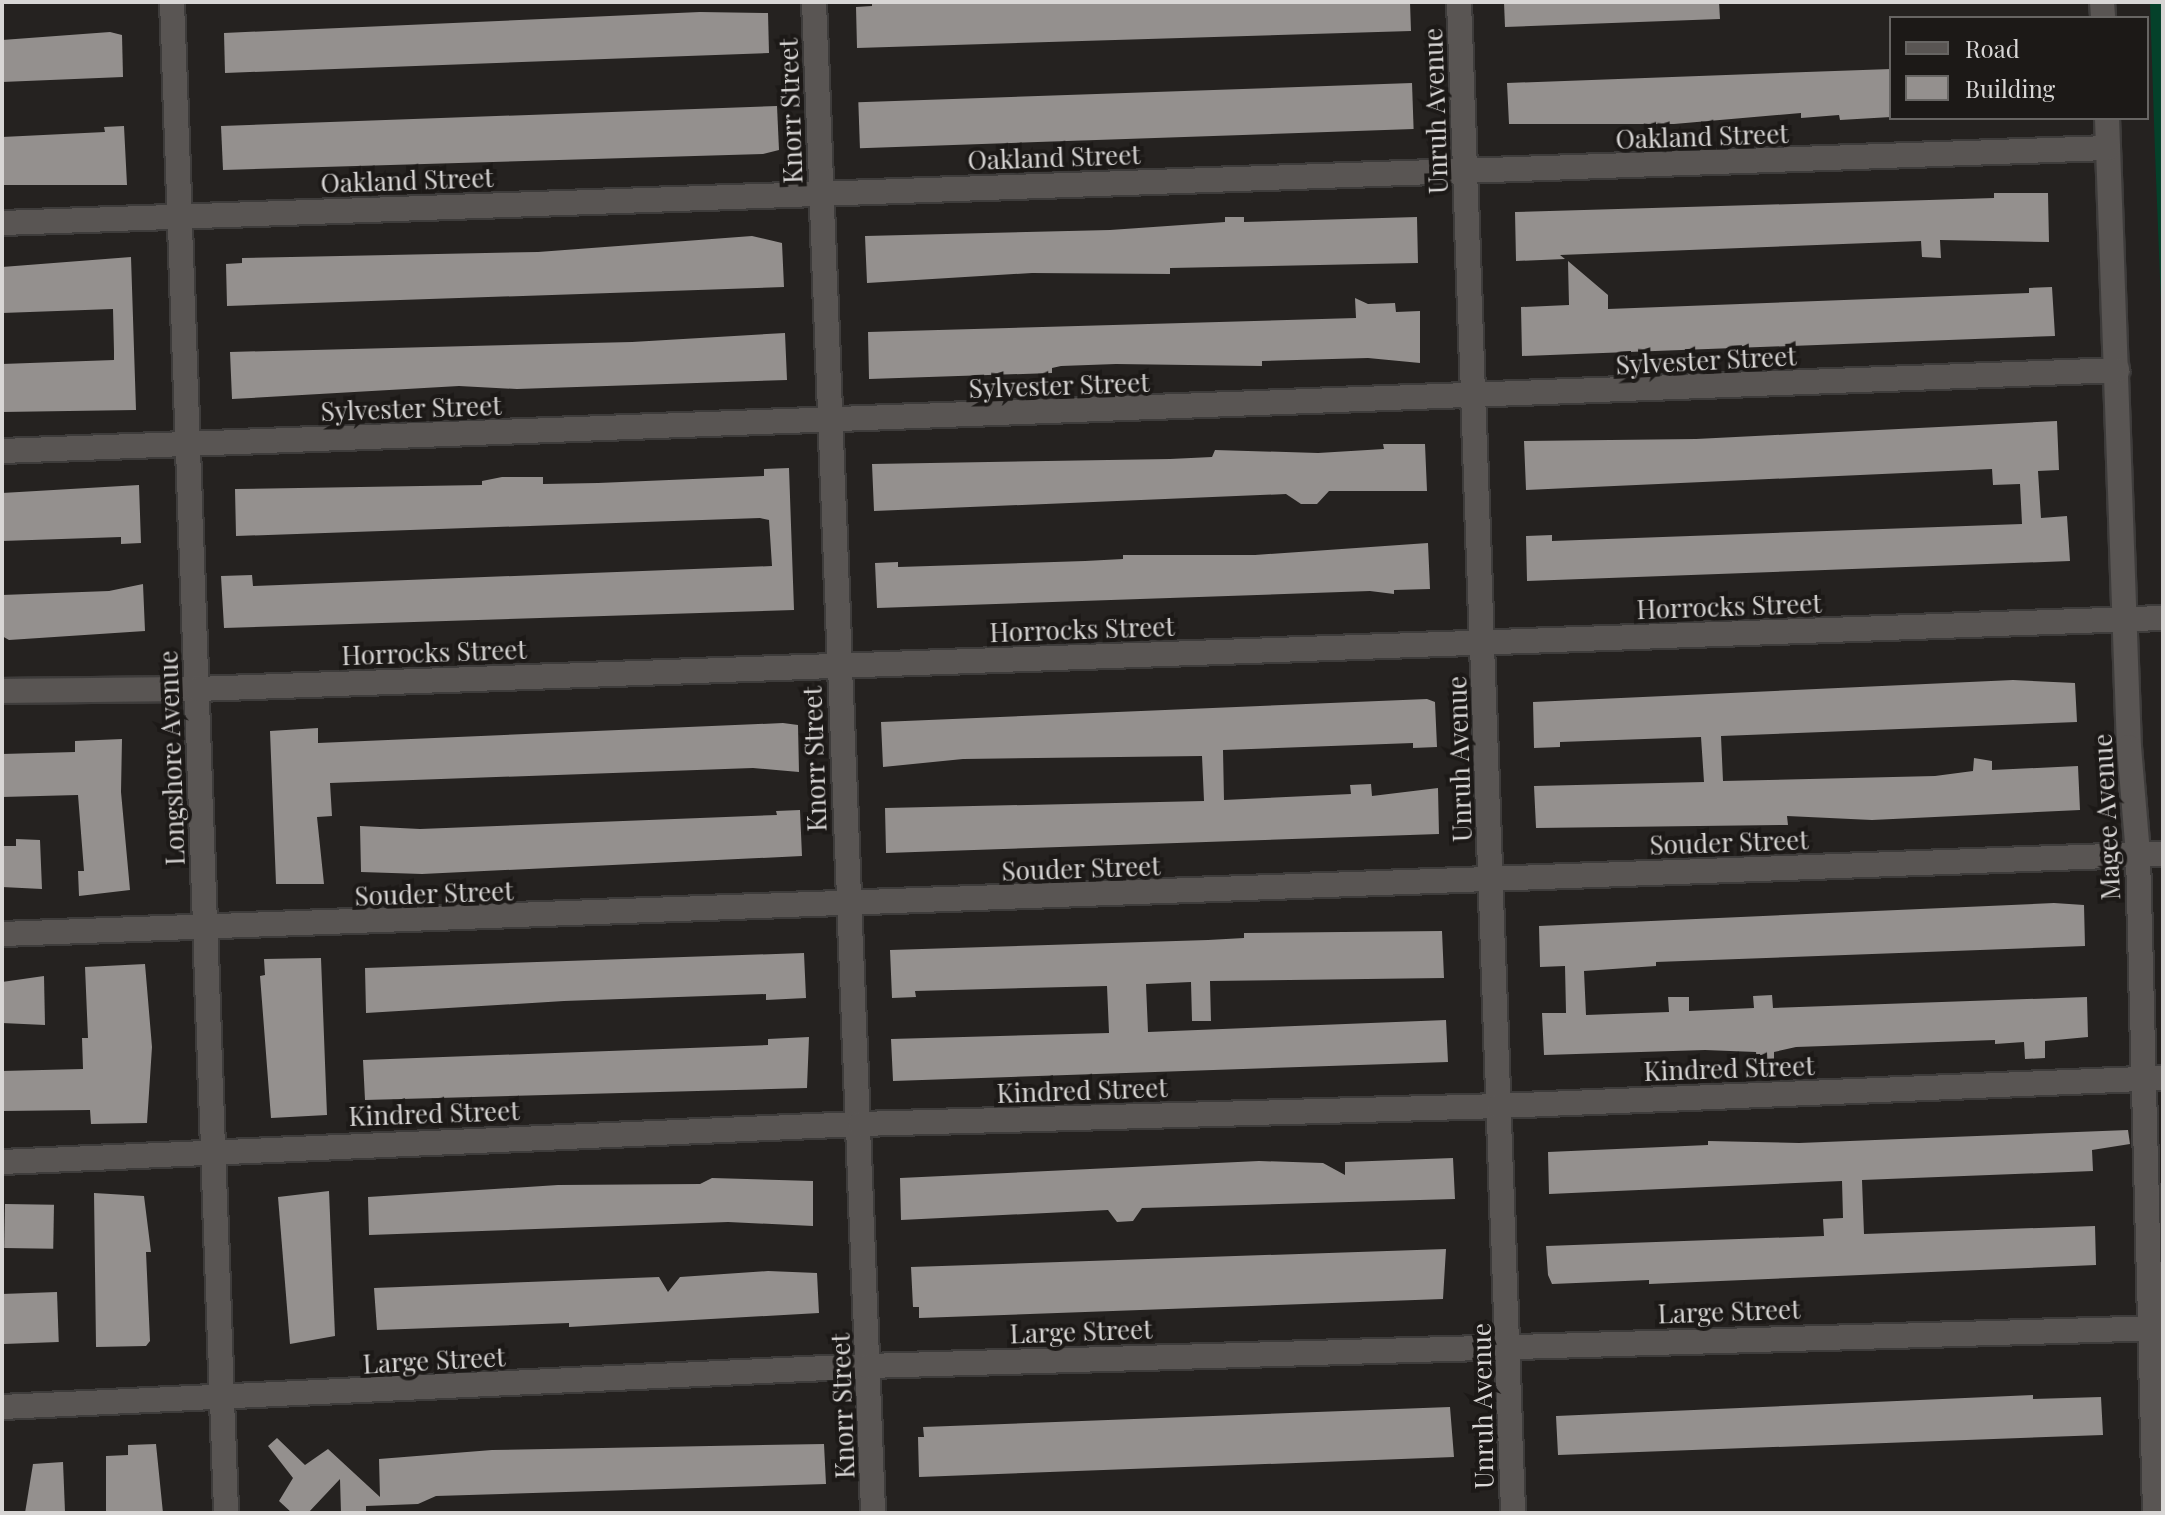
<!DOCTYPE html>
<html>
<head>
<meta charset="utf-8">
<style>
	body { margin:0 }
	#map { position:relative; width:2165px; height:1515px; overflow:hidden; background:#252220; font-family:"Playfair Display",serif }
	div>[style] { position:absolute }
	.green>* { inset:0; background:#04412a }
	.building>* { inset:0; background:#94908e; transform-origin:0 0 }
	.roads { filter:drop-shadow(2px 0 #3e3c3b) drop-shadow(-2px 0 #3e3c3b) drop-shadow(0 2px #3e3c3b) drop-shadow(0 -2px #3e3c3b) }
	.minor>* { height:24px; margin:-12px; padding:0 12px; transform-origin:12px; border-radius:12px; background:#595553 }
	span { translate:-50% -50%; white-space:nowrap; text-align:center; line-height:1.15; -webkit-text-stroke:8px #1c1917; paint-order:stroke }
	.street-label { font-size:26px; color:#d8d6d5 }
	.frame { position:absolute; inset:0; border:4px solid #d8d6d5; pointer-events:none }
	.legend { position:absolute; left:1889px; top:16px; width:260px; height:104px; box-sizing:border-box; background:#1c1917; border:2px solid #676563; margin:0; padding:10px 14px; list-style:none; font-size:24px; color:#d8d6d5 }
	.legend li { display:flex; align-items:center; gap:16px; height:40px }
	.legend b { width:40px; border:2px solid #676563 }
</style>
</head>
<body>
<div id="map">
	<div class="green">
		<i style="clip-path:polygon(2150px 2px,2163px 2px,2163px 353px,2155px 152px)"></i>
	</div>
	<div class="building">
		<i style="clip-path:polygon(872px 2px,1410px 2px,1411px 31px,857px 48px,856px 7px,872px 6px)"></i>
		<i style="clip-path:polygon(1504px 2px,1719px 2px,1720px 19px,1505px 27px)"></i>
		<i style="clip-path:polygon(700px 12px,768px 13px,769px 53px,225px 73px,224px 33px)"></i>
		<i style="clip-path:polygon(110px 32px,122px 35px,123px 77px,2px 82px,2px 40px)"></i>
		<i style="clip-path:polygon(1891px 69px,1891px 117px,1840px 120px,1839px 115px,1801px 118px,1801px 113px,1674px 124px,1509px 124px,1507px 83px)"></i>
		<i style="left:1412px;top:83px;width:46px;height:554px;rotate:88deg"></i>
		<i style="clip-path:polygon(777px 106px,779px 150px,763px 154px,223px 170px,221px 126px)"></i>
		<i style="clip-path:polygon(124px 126px,127px 185px,2px 185px,2px 137px,105px 132px,104px 127px)"></i>
		<i style="clip-path:polygon(1994px 193px,2048px 193px,2049px 242px,1940px 240px,1941px 258px,1922px 257px,1921px 241px,1560px 255px,1565px 259px,1516px 261px,1515px 212px,1929px 200px,1994px 198px)"></i>
		<i style="clip-path:polygon(1225px 217px,1244px 217px,1244px 222px,1417px 217px,1418px 263px,1170px 268px,1170px 274px,1032px 273px,867px 283px,865px 236px,1110px 230px,1225px 222px)"></i>
		<i style="clip-path:polygon(752px 236px,782px 243px,784px 287px,227px 306px,226px 264px,242px 263px,242px 258px,538px 252px)"></i>
		<i style="clip-path:polygon(131px 257px,136px 410px,2px 412px,2px 364px,114px 360px,114px 352px,113px 309px,2px 313px,2px 267px)"></i>
		<i style="clip-path:polygon(1568px 261px,1608px 295px,1608px 309px,2029px 293px,2029px 288px,2052px 287px,2055px 336px,1522px 356px,1521px 307px,1569px 305px)"></i>
		<i style="clip-path:polygon(1355px 298px,1368px 304px,1395px 303px,1396px 312px,1420px 311px,1420px 363px,1368px 358px,1262px 361px,1262px 366px,1116px 364px,1061px 366px,1052px 368px,1052px 373px,869px 379px,868px 332px,1356px 318px)"></i>
		<i style="clip-path:polygon(785px 333px,787px 380px,517px 389px,459px 386px,232px 399px,230px 352px,632px 342px)"></i>
		<i style="clip-path:polygon(2057px 421px,2059px 470px,2038px 471px,2041px 518px,2067px 516px,2070px 561px,1527px 581px,1526px 536px,1552px 535px,1552px 541px,2022px 524px,2020px 484px,1993px 485px,1992px 469px,1526px 490px,1524px 441px,1696px 439px)"></i>
		<i style="clip-path:polygon(1383px 444px,1425px 444px,1427px 491px,1329px 491px,1317px 504px,1301px 504px,1286px 494px,874px 511px,872px 464px,1170px 459px,1212px 457px,1215px 450px,1318px 453px,1384px 449px)"></i>
		<i style="clip-path:polygon(789px 468px,794px 610px,224px 628px,221px 576px,252px 575px,253px 586px,772px 566px,769px 520px,760px 518px,236px 536px,235px 489px,482px 485px,482px 481px,502px 477px,543px 477px,543px 484px,598px 483px,764px 476px,764px 469px)"></i>
		<i style="clip-path:polygon(139px 485px,141px 543px,121px 544px,121px 537px,2px 541px,2px 493px)"></i>
		<i style="clip-path:polygon(1428px 543px,1430px 589px,1394px 590px,1394px 594px,1370px 591px,877px 608px,875px 563px,898px 562px,898px 567px,1085px 561px,1123px 559px,1123px 555px,1255px 555px)"></i>
		<i style="clip-path:polygon(143px 584px,145px 631px,9px 640px,2px 636px,2px 595px,109px 591px)"></i>
		<i style="clip-path:polygon(2013px 680px,2075px 683px,2077px 722px,1721px 736px,1723px 781px,1935px 776px,1973px 771px,1974px 758px,1992px 761px,1992px 770px,2078px 766px,2080px 810px,1872px 820px,1787px 816px,1788px 825px,1536px 828px,1534px 786px,1704px 782px,1701px 737px,1560px 742px,1560px 747px,1534px 748px,1533px 702px)"></i>
		<i style="clip-path:polygon(1427px 699px,1435px 702px,1437px 747px,1413px 748px,1413px 743px,1223px 750px,1224px 800px,1351px 794px,1350px 785px,1371px 784px,1372px 796px,1438px 788px,1439px 834px,886px 853px,885px 808px,1204px 801px,1202px 756px,963px 759px,883px 767px,881px 722px)"></i>
		<i style="clip-path:polygon(783px 723px,798px 725px,799px 772px,753px 768px,330px 783px,332px 816px,317px 817px,324px 884px,276px 884px,270px 731px,318px 728px,318px 743px)"></i>
		<i style="clip-path:polygon(122px 739px,121px 792px,130px 890px,79px 896px,78px 871px,84px 871px,78px 795px,2px 797px,2px 754px,75px 752px,75px 741px)"></i>
		<i style="clip-path:polygon(800px 810px,802px 856px,422px 874px,361px 872px,360px 826px,420px 829px,777px 815px,776px 811px)"></i>
		<i style="clip-path:polygon(16px 839px,40px 840px,42px 889px,2px 887px,2px 846px,16px 846px)"></i>
		<i style="clip-path:polygon(2054px 903px,2084px 905px,2085px 946px,1656px 962px,1656px 966px,1584px 971px,1586px 1015px,1669px 1012px,1668px 997px,1689px 997px,1689px 1011px,1754px 1008px,1753px 996px,1772px 995px,1773px 1008px,2087px 997px,2088px 1037px,2045px 1041px,2045px 1058px,2025px 1059px,2024px 1042px,1995px 1044px,1995px 1040px,1796px 1047px,1774px 1052px,1774px 1060px,1757px 1061px,1756px 1052px,1705px 1050px,1544px 1055px,1542px 1013px,1566px 1013px,1565px 966px,1540px 967px,1539px 926px)"></i>
		<i style="clip-path:polygon(1442px 931px,1444px 978px,1210px 981px,1211px 1021px,1192px 1021px,1191px 982px,1146px 984px,1148px 1032px,1446px 1020px,1448px 1062px,893px 1081px,891px 1039px,1109px 1033px,1107px 986px,915px 991px,916px 997px,892px 998px,890px 950px,1208px 940px,1244px 938px,1244px 933px)"></i>
		<i style="clip-path:polygon(804px 953px,806px 998px,766px 1000px,766px 994px,564px 1001px,366px 1013px,365px 968px)"></i>
		<i style="clip-path:polygon(321px 958px,327px 1115px,271px 1118px,260px 976px,265px 975px,264px 959px)"></i>
		<i style="clip-path:polygon(145px 964px,152px 1047px,147px 1123px,91px 1124px,90px 1110px,2px 1111px,2px 1071px,83px 1069px,82px 1038px,88px 1038px,85px 967px)"></i>
		<i style="clip-path:polygon(44px 976px,45px 1025px,2px 1023px,2px 982px)"></i>
		<i style="clip-path:polygon(809px 1037px,807px 1088px,365px 1100px,363px 1060px,768px 1045px,768px 1039px)"></i>
		<i style="clip-path:polygon(2128px 1130px,2130px 1144px,2092px 1150px,2093px 1171px,1862px 1180px,1864px 1234px,2095px 1226px,2096px 1265px,1649px 1284px,1649px 1280px,1552px 1284px,1548px 1275px,1546px 1246px,1824px 1236px,1823px 1219px,1843px 1218px,1842px 1181px,1549px 1194px,1548px 1152px,1708px 1145px,1708px 1141px,1799px 1143px)"></i>
		<i style="clip-path:polygon(1453px 1158px,1455px 1199px,1142px 1208px,1133px 1221px,1117px 1222px,1108px 1210px,901px 1220px,900px 1178px,1259px 1161px,1323px 1163px,1345px 1175px,1345px 1162px)"></i>
		<i style="clip-path:polygon(712px 1178px,813px 1181px,813px 1226px,728px 1222px,369px 1235px,368px 1197px,558px 1185px,700px 1184px)"></i>
		<i style="clip-path:polygon(329px 1191px,335px 1336px,290px 1344px,278px 1197px)"></i>
		<i style="clip-path:polygon(94px 1193px,144px 1196px,151px 1252px,146px 1252px,150px 1341px,146px 1346px,96px 1347px)"></i>
		<i style="left:5px;top:1204px;width:49px;height:44px;rotate:1deg"></i>
		<i style="clip-path:polygon(1446px 1249px,1443px 1299px,919px 1318px,919px 1307px,913px 1307px,911px 1267px)"></i>
		<i style="clip-path:polygon(768px 1271px,817px 1273px,819px 1313px,569px 1327px,569px 1323px,377px 1330px,374px 1288px,659px 1277px,668px 1292px,680px 1277px)"></i>
		<i style="left:57px;top:1292px;width:50px;height:55px;rotate:88deg"></i>
		<i style="clip-path:polygon(2033px 1395px,2033px 1399px,2101px 1397px,2103px 1435px,1558px 1455px,1556px 1416px)"></i>
		<i style="clip-path:polygon(1450px 1407px,1454px 1457px,919px 1477px,918px 1437px,924px 1437px,923px 1427px)"></i>
		<i style="clip-path:polygon(277px 1438px,305px 1465px,328px 1449px,380px 1497px,379px 1459px,492px 1450px,824px 1444px,826px 1484px,436px 1496px,418px 1504px,366px 1506px,366px 1513px,341px 1513px,340px 1479px,308px 1513px,292px 1513px,279px 1501px,293px 1478px,268px 1446px)"></i>
		<i style="clip-path:polygon(156px 1444px,163px 1513px,106px 1513px,106px 1456px,128px 1455px,128px 1445px)"></i>
		<i style="clip-path:polygon(63px 1462px,65px 1512px,25px 1513px,33px 1464px)"></i>
	</div>
	<div class="roads">
		<div class="minor">
			<i style="left:172px;top:2px;width:1512px;rotate:87.95deg"></i>
			<i style="left:814px;top:2px;width:1512px;rotate:87.76deg"></i>
			<i style="left:1459px;top:2px;width:1512px;rotate:87.95deg"></i>
			<i style="left:2102px;top:2px;width:16px;rotate:86deg"></i>
			<i style="left:2107px;top:118px;width:629px;rotate:88deg"></i>
			<i style="left:2129px;top:747px;width:108px;rotate:85.2deg"></i>
			<i style="left:2138px;top:855px;width:658px;rotate:88.52deg"></i>
			<i style="left:2px;top:223px;width:2107px;rotate:-2.04deg"></i>
			<i style="left:2px;top:451px;width:2117px;rotate:-2.19deg"></i>
			<i style="left:2px;top:691px;width:195px;rotate:-0.6deg"></i>
			<i style="left:197px;top:689px;width:1967px;rotate:-2.07deg"></i>
			<i style="left:2px;top:934px;width:2162px;rotate:-2.12deg"></i>
			<i style="left:2px;top:1162px;width:859px;rotate:-2.54deg"></i>
			<i style="left:860px;top:1124px;width:639px;rotate:-1.61deg"></i>
			<i style="left:1499px;top:1106px;width:665px;rotate:-2.41deg"></i>
			<i style="left:2px;top:1407px;width:867px;rotate:-2.71deg"></i>
			<i style="left:868px;top:1366px;width:1296px;rotate:-1.68deg"></i>
		</div>
	</div>
	<div class="street-label">
		<span style="left:790px;top:111px;rotate:-92deg">Knorr Street</span>
		<span style="left:1435px;top:111px;rotate:-92deg">Unruh Avenue</span>
		<span style="left:1702px;top:136px;rotate:-2deg">Oakland Street</span>
		<span style="left:1054px;top:157px;rotate:-2deg">Oakland Street</span>
		<span style="left:407px;top:180px;rotate:-2deg">Oakland Street</span>
		<span style="left:1706px;top:360px;rotate:-3deg">Sylvester Street</span>
		<span style="left:1059px;top:385px;rotate:-2deg">Sylvester Street</span>
		<span style="left:411px;top:408px;rotate:-2deg">Sylvester Street</span>
		<span style="left:1729px;top:606px;rotate:-2deg">Horrocks Street</span>
		<span style="left:1082px;top:629px;rotate:-2deg">Horrocks Street</span>
		<span style="left:434px;top:652px;rotate:-2deg">Horrocks Street</span>
		<span style="left:171px;top:758px;rotate:-92deg">Longshore Avenue</span>
		<span style="left:814px;top:759px;rotate:-92deg">Knorr Street</span>
		<span style="left:1459px;top:759px;rotate:-92deg">Unruh Avenue</span>
		<span style="left:2106px;top:817px;rotate:-93deg">Magee Avenue</span>
		<span style="left:1729px;top:842px;rotate:-2deg">Souder Street</span>
		<span style="left:1081px;top:868px;rotate:-2deg">Souder Street</span>
		<span style="left:434px;top:893px;rotate:-2deg">Souder Street</span>
		<span style="left:1729px;top:1068px;rotate:-2deg">Kindred Street</span>
		<span style="left:1082px;top:1090px;rotate:-2deg">Kindred Street</span>
		<span style="left:434px;top:1113px;rotate:-2deg">Kindred Street</span>
		<span style="left:1729px;top:1311px;rotate:-2deg">Large Street</span>
		<span style="left:1081px;top:1331px;rotate:-2deg">Large Street</span>
		<span style="left:434px;top:1360px;rotate:-3deg">Large Street</span>
		<span style="left:842px;top:1406px;rotate:-92deg">Knorr Street</span>
		<span style="left:1482px;top:1406px;rotate:-91deg">Unruh Avenue</span>
	</div>
	<div class="frame"></div>
	<ul class="legend">
	<li><b style="height:10px;background:#595553"></b>Road</li>
	<li><b style="height:22px;background:#94908e"></b>Building</li>
	</ul>
</div>
</body>
</html>
